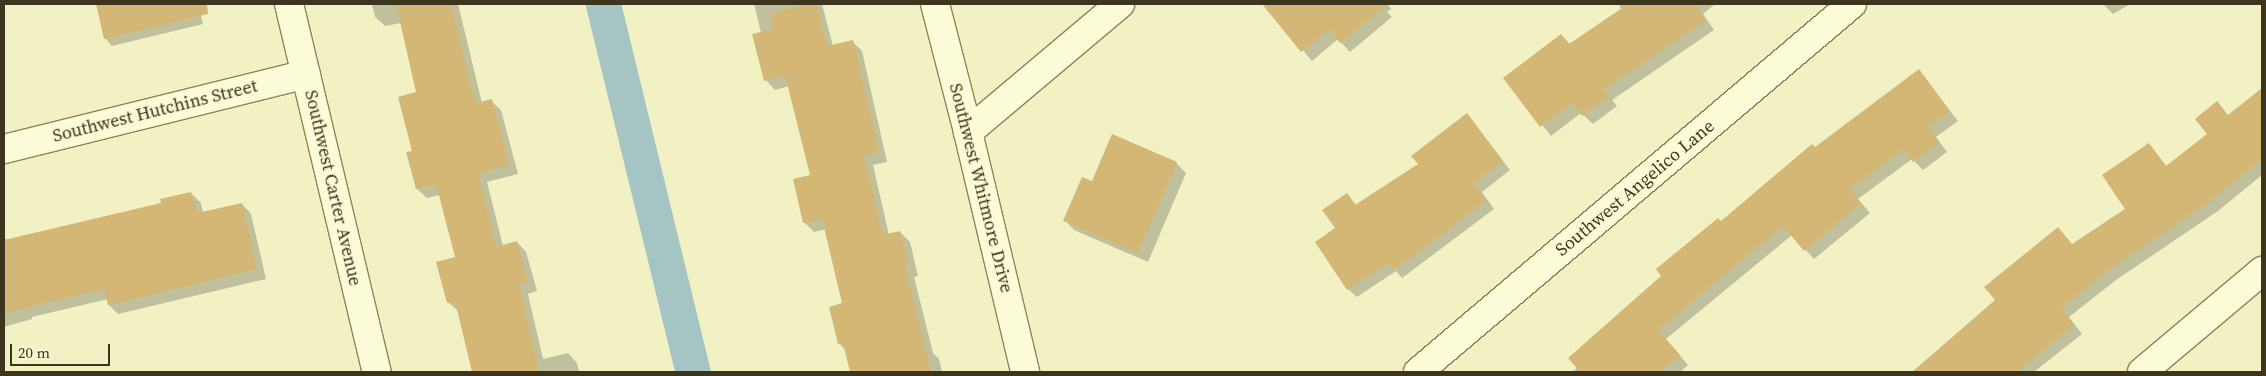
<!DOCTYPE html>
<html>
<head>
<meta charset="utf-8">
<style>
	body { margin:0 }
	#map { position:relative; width:2266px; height:376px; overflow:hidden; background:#f2f1c3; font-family:"Source Serif 4",serif }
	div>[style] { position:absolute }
	.shadow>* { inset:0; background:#0003 }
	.canal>* { height:35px; margin:-17.5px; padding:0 17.5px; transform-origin:17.5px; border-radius:17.5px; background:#a5c5c4 }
	.building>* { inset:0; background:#d4b775 }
	.roads { filter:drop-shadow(1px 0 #8f8457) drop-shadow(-1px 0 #8f8457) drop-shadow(0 1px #8f8457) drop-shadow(0 -1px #8f8457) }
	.minor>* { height:28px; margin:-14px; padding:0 14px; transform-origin:14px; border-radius:14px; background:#fcfbd7 }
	span { translate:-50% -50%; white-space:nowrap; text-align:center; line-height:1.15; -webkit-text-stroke:4px #f9f9d3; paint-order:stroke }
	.street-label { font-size:18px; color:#3d351d }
	.frame { position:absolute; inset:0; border:5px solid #3d351d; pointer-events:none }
	.scale { position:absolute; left:10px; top:344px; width:100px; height:22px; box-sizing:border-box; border:2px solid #3d351d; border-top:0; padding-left:6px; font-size:15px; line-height:18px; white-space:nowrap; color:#3d351d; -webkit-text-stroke:4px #f9f9d3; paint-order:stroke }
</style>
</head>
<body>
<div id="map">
	<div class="shadow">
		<i style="clip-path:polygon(97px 4px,198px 4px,203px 24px,112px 46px,105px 38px)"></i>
		<i style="clip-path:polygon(372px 4px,458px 4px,482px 103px,491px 101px,501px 110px,518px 174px,487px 182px,503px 246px,517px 242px,526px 252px,537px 291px,528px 294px,543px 359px,568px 353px,577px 363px,579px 372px,473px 372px,459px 312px,448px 302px,457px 258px,440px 195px,427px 198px,417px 189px,408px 153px,414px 151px,417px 93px,401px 23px,385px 26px,375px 17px)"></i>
		<i style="clip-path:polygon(754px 4px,822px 4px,833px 46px,852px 41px,862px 51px,887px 162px,873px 165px,889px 235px,900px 232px,910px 242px,918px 276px,914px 277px,933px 353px,939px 359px,942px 372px,851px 372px,846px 351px,839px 343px,844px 304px,826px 229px,814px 232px,804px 222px,811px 176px,789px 86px,775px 90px,766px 80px,761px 33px)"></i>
		<i style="clip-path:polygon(1279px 4px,1388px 4px,1391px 9px,1387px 12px,1392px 17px,1350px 52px,1338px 39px,1312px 61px,1270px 11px)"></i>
		<i style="clip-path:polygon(1618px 4px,1715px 4px,1703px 14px,1714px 30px,1612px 100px,1617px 106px,1593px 124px,1581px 113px,1551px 136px,1505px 78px,1561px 35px,1571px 45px,1622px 10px)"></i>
		<i style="clip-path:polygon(2103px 4px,2130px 4px,2113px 14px)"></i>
		<i style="clip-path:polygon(1919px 71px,1958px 121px,1936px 137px,1947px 152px,1923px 170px,1912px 159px,1858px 199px,1870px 213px,1814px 259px,1792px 235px,1666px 339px,1688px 365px,1680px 372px,1573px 372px,1663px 276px,1721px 222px)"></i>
		<i style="clip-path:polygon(2262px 90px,2262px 175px,2218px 211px,2116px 280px,2069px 317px,2082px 334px,2034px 372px,1914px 372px,1997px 301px,2127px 209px,2149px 144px,2167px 167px,2209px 134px,2217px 103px,2229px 116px)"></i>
		<i style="clip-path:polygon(1467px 115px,1510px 170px,1482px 192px,1494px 209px,1402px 278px,1396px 271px,1357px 297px,1348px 289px,1347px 194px,1357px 206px,1420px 165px)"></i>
		<i style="clip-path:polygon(1176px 163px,1186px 173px,1148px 262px,1074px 230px,1065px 220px,1093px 183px)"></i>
		<i style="clip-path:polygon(191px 193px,201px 203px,203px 213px,242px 204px,251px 214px,266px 279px,118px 314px,109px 305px,108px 299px,32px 317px,32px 319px,4px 327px,4px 237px,7px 240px,162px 204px)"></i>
	</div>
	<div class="canal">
		<i style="left:603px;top:4px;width:379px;rotate:76.3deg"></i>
	</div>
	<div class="building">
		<i style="clip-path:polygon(96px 4px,207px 4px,208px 14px,104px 39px)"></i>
		<i style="clip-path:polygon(396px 4px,451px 4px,475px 103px,492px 99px,509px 165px,478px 173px,496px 247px,517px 241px,528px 282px,519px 284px,539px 372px,472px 372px,455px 301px,447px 303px,436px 262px,455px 257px,436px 184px,416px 189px,406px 152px,412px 151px,398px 97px,416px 92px)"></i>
		<i style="clip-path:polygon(808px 4px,816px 4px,827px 46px,853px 40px,879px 152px,864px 156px,883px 235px,900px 231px,909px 266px,905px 267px,931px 372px,850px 372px,843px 343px,838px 344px,829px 307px,842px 303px,822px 219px,803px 223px,793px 179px,810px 175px,785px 75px,764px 81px,752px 34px,774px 29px,770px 14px)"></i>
		<i style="clip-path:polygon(1262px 4px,1388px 4px,1340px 43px,1329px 29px,1301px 52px)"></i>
		<i style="clip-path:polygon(1628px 4px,1695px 4px,1706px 20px,1603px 90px,1608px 96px,1582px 116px,1572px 103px,1540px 127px,1503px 78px,1561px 34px,1569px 44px)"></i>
		<i style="clip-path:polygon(1919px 69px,1950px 111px,1928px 127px,1939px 143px,1913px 162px,1904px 149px,1850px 189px,1861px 203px,1804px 251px,1783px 226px,1658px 330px,1680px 355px,1660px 372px,1580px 372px,1568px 358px,1661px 276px,1656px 269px,1718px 218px,1721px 221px,1812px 144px,1815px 147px)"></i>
		<i style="clip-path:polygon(2262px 88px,2262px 159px,2209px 202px,2107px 271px,2061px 308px,2074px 325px,2016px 372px,1912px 372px,1995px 300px,1984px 287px,2058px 227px,2072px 244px,2125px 209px,2102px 175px,2149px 143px,2166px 166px,2207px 134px,2195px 119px,2217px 101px,2228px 115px)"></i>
		<i style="clip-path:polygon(1467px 113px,1503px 161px,1474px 183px,1486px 200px,1421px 250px,1393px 270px,1388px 263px,1347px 290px,1315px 242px,1335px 228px,1322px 210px,1347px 193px,1355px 205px,1418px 164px,1411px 156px)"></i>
		<i style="clip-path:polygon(1112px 134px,1177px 162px,1138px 253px,1063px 221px,1082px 177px,1092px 181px)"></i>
		<i style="clip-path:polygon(191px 192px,197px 213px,242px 203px,257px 269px,108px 305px,104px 289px,4px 313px,4px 240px,161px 203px,160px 199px)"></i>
	</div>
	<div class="roads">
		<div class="minor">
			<i style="left:289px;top:4px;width:378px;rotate:76.6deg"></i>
			<i style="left:935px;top:4px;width:132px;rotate:75.5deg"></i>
			<i style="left:968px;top:132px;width:247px;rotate:76.6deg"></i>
			<i style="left:968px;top:132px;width:199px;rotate:-40.1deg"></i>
			<i style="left:4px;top:149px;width:311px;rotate:-13.9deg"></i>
			<i style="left:1418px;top:372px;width:569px;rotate:-40.3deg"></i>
			<i style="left:2142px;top:372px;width:157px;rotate:-40.1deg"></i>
		</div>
	</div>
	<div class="street-label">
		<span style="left:155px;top:111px;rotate:-14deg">Southwest Hutchins Street</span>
		<span style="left:333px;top:188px;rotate:77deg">Southwest Carter Avenue</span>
		<span style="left:981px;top:188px;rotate:76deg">Southwest Whitmore Drive</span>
		<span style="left:1635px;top:188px;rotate:-40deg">Southwest Angelico Lane</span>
	</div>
	<div class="frame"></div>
	<div class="scale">20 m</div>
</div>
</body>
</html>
